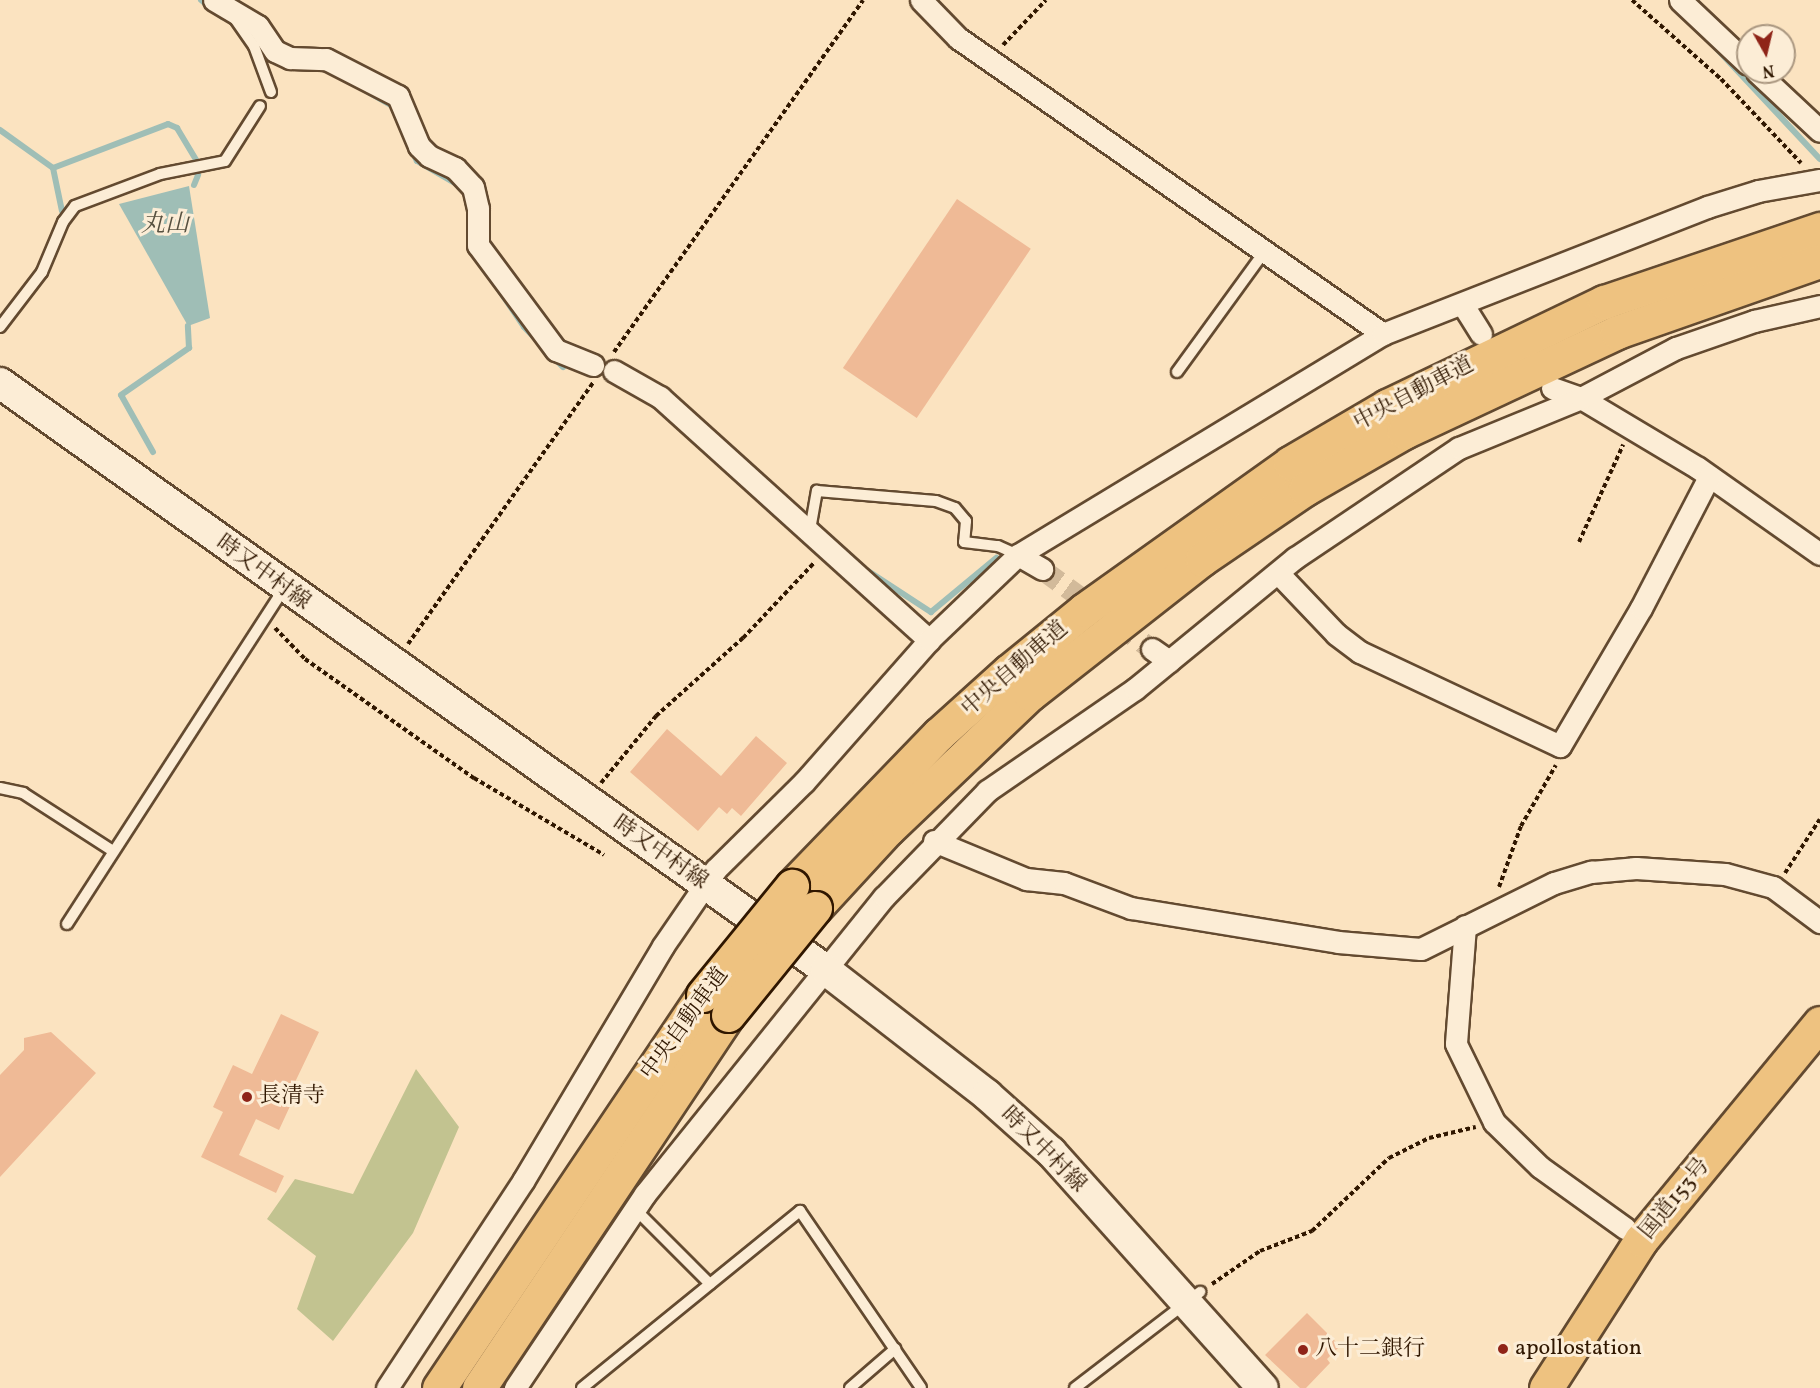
<!DOCTYPE html>
<html>
<head>
<meta charset="utf-8">
<style>
	body { margin:0 }
	#map { position:relative; width:1820px; height:1388px; overflow:hidden; background:#fbe3c0; font-family:Vollkorn,"Noto Serif JP",serif }
	div>[style] { position:absolute }
	.green>* { inset:0; background:#c2c390 }
	.water>* { inset:0; background:#9fbeb6 }
	.stream>* { height:6px; margin:-3px; padding:0 3px; transform-origin:3px; border-radius:3px; background:#9fbeb6 }
	.building>* { inset:0; background:#efba96; transform-origin:0 0 }
	.street-tunnel>* { height:21px; margin-top:-10.5px; transform-origin:0; background:repeating-linear-gradient(90deg,#d2ba9a 0 21px,transparent 0 31px) }
	.path>* { height:4px; margin-top:-2px; transform-origin:0; background:repeating-linear-gradient(90deg,#301700 0 4.5px,transparent 0 7.5px) }
	.roads { filter:drop-shadow(2px 0 #634a30) drop-shadow(-2px 0 #634a30) drop-shadow(0 2px #634a30) drop-shadow(0 -2px #634a30) }
	.lane>* { height:10px; margin:-5px; padding:0 5px; transform-origin:5px; border-radius:5px; background:#fcedd6 }
	.street>* { height:21px; margin:-10.5px; padding:0 10.5px; transform-origin:10.5px; border-radius:10.5px; background:#fcedd6 }
	.secondary>* { height:30px; margin:-15px; padding:0 15px; transform-origin:15px; border-radius:15px; background:#fcedd6 }
	.highway>* { height:33px; margin:-16.5px; padding:0 16.5px; transform-origin:16.5px; border-radius:16.5px; background:#eec280 }
	.bridges { filter:drop-shadow(2px 0 #301700) drop-shadow(-2px 0 #301700) drop-shadow(0 2px #301700) drop-shadow(0 -2px #301700) }
	.highway-bridge>* { height:33px; margin:-16.5px; padding:0 16.5px; transform-origin:16.5px; border-radius:16.5px; background:#eec280 }
	.dots>* { width:16px; height:16px; translate:-50% -50%; box-sizing:border-box; border:3px solid #fcedd6; border-radius:50% }
	span { translate:-50% -50%; white-space:nowrap; text-align:center; line-height:1.15; -webkit-text-stroke:6px #fcedd6; paint-order:stroke }
	.street-label { font-size:22px; color:#301700 }
	.poi-label { font-size:22px; color:#301700 }
	.left { translate:0 -50%; text-align:left }
	.water-label { font-size:24px; color:#575140; font-style:italic }
	.north { position:absolute; left:1736px; top:24px; width:60px; height:60px; box-sizing:border-box; background:#fcedd6; border:2px solid #aa9780; border-radius:50%; rotate:172deg; font-size:16px; font-weight:700; line-height:24px; text-align:center; color:#301700 }
	.north::after { content:''; display:block; margin:auto; width:21px; height:27px; background:#8f2418; clip-path:polygon(50% 0,100% 100%,50% 72%,0 100%) }
</style>
</head>
<body>
<div id="map">
	<div class="green">
		<i style="clip-path:polygon(416px 1069px,459px 1127px,413px 1233px,333px 1341px,297px 1309px,316px 1256px,267px 1219px,295px 1179px,353px 1194px)"></i>
	</div>
	<div class="water">
		<i style="clip-path:polygon(189px 186px,210px 318px,188px 326px,119px 204px)"></i>
	</div>
	<div class="stream">
		<i style="left:201px;top:0;width:27px;rotate:39deg"></i>
		<i style="left:1716px;top:48px;width:152px;rotate:46.9deg"></i>
		<i style="left:368px;top:92px;width:32px;rotate:30deg"></i>
		<i style="left:0;top:130px;width:65px;rotate:35.6deg"></i>
		<i style="left:53px;top:168px;width:123px;rotate:-20.9deg"></i>
		<i style="left:168px;top:124px;width:10px;rotate:24deg"></i>
		<i style="left:177px;top:128px;width:39px;rotate:59deg"></i>
		<i style="left:412px;top:150px;width:12px;rotate:66deg"></i>
		<i style="left:417px;top:161px;width:50px;rotate:30.2deg"></i>
		<i style="left:53px;top:168px;width:44px;rotate:78.2deg"></i>
		<i style="left:194px;top:185px;width:11px;rotate:-68deg"></i>
		<i style="left:471px;top:248px;width:95px;rotate:56.1deg"></i>
		<i style="left:524px;top:327px;width:56px;rotate:45.7deg"></i>
		<i style="left:153px;top:452px;width:65px;rotate:-119.3deg"></i>
		<i style="left:121px;top:395px;width:83px;rotate:-34.7deg"></i>
		<i style="left:189px;top:348px;width:22px;rotate:-93deg"></i>
		<i style="left:865px;top:569px;width:79px;rotate:33.1deg"></i>
		<i style="left:931px;top:612px;width:85px;rotate:-39.7deg"></i>
	</div>
	<div class="building">
		<i style="left:957px;top:199px;width:89px;height:204px;rotate:34deg"></i>
		<i style="clip-path:polygon(667px 729px,721px 776px,756px 736px,787px 763px,741px 816px,732px 808px,727px 814px,719px 807px,698px 831px,630px 772px)"></i>
		<i style="clip-path:polygon(281px 1014px,319px 1032px,286px 1101px,291px 1104px,279px 1130px,256px 1119px,239px 1155px,284px 1176px,276px 1193px,201px 1157px,223px 1112px,213px 1107px,233px 1065px,252px 1074px)"></i>
		<i style="clip-path:polygon(51px 1032px,96px 1073px,0 1177px,0 1075px,24px 1050px,24px 1038px)"></i>
		<i style="clip-path:polygon(1307px 1313px,1340px 1346px,1327px 1359px,1330px 1363px,1306px 1388px,1300px 1388px,1265px 1355px)"></i>
	</div>
	<div class="street-tunnel">
		<i style="left:1042px;top:569px;width:136px;rotate:36deg"></i>
	</div>
	<div class="path">
		<i style="left:1632px;top:0;width:119px;rotate:41.6deg"></i>
		<i style="left:1721px;top:79px;width:116px;rotate:46.4deg"></i>
		<i style="left:1003px;top:45px;width:62px;rotate:-46.3deg"></i>
		<i style="left:614px;top:352px;width:431px;rotate:-54.7deg"></i>
		<i style="left:1579px;top:542px;width:107px;rotate:-65.6deg"></i>
		<i style="left:275px;top:628px;width:43px;rotate:45.9deg"></i>
		<i style="left:305px;top:659px;width:207px;rotate:35.2deg"></i>
		<i style="left:474px;top:778px;width:151px;rotate:30.6deg"></i>
		<i style="left:408px;top:644px;width:320px;rotate:-54.7deg"></i>
		<i style="left:601px;top:783px;width:87px;rotate:-50.6deg"></i>
		<i style="left:656px;top:716px;width:117px;rotate:-41.9deg"></i>
		<i style="left:743px;top:638px;width:103px;rotate:-46.6deg"></i>
		<i style="left:1785px;top:873px;width:64px;rotate:-57.1deg"></i>
		<i style="left:1499px;top:887px;width:65px;rotate:-70.2deg"></i>
		<i style="left:1521px;top:826px;width:70px;rotate:-60.2deg"></i>
		<i style="left:1212px;top:1284px;width:58px;rotate:-34.5deg"></i>
		<i style="left:1260px;top:1251px;width:56px;rotate:-21deg"></i>
		<i style="left:1312px;top:1231px;width:106px;rotate:-43.5deg"></i>
		<i style="left:1389px;top:1158px;width:45px;rotate:-26.6deg"></i>
		<i style="left:1429px;top:1138px;width:48px;rotate:-13.2deg"></i>
	</div>
	<div class="roads">
		<div class="lane">
			<i style="left:233px;top:16px;width:37px;rotate:55deg"></i>
			<i style="left:254px;top:46px;width:49px;rotate:69.7deg"></i>
			<i style="left:0;top:327px;width:69px;rotate:-52.6deg"></i>
			<i style="left:42px;top:272px;width:54px;rotate:-67.2deg"></i>
			<i style="left:63px;top:222px;width:20px;rotate:-53deg"></i>
			<i style="left:75px;top:206px;width:91px;rotate:-20.6deg"></i>
			<i style="left:160px;top:174px;width:66px;rotate:-11.3deg"></i>
			<i style="left:225px;top:161px;width:65px;rotate:-57.5deg"></i>
			<i style="left:1177px;top:372px;width:150px;rotate:-54deg"></i>
			<i style="left:810px;top:530px;width:40px;rotate:-80deg"></i>
			<i style="left:817px;top:491px;width:119px;rotate:4.8deg"></i>
			<i style="left:936px;top:501px;width:20px;rotate:20deg"></i>
			<i style="left:955px;top:508px;width:17px;rotate:50deg"></i>
			<i style="left:966px;top:521px;width:21px;rotate:95deg"></i>
			<i style="left:964px;top:542px;width:34px;rotate:7deg"></i>
			<i style="left:998px;top:546px;width:22px;rotate:24deg"></i>
			<i style="left:0;top:788px;width:24px;rotate:12deg"></i>
			<i style="left:23px;top:793px;width:107px;rotate:32.8deg"></i>
			<i style="left:67px;top:924px;width:399px;rotate:-57.1deg"></i>
			<i style="left:635px;top:1209px;width:106px;rotate:45deg"></i>
			<i style="left:582px;top:1388px;width:281px;rotate:-39.1deg"></i>
			<i style="left:800px;top:1211px;width:214px;rotate:55.6deg"></i>
			<i style="left:850px;top:1388px;width:60px;rotate:-40.9deg"></i>
			<i style="left:1075px;top:1388px;width:158px;rotate:-37.5deg"></i>
		</div>
		<div class="street">
			<i style="left:214px;top:0;width:51px;rotate:30.6deg"></i>
			<i style="left:258px;top:26px;width:30px;rotate:56deg"></i>
			<i style="left:275px;top:51px;width:17px;rotate:25deg"></i>
			<i style="left:290px;top:58px;width:36px;rotate:2deg"></i>
			<i style="left:326px;top:59px;width:81px;rotate:27.2deg"></i>
			<i style="left:398px;top:96px;width:54px;rotate:67.2deg"></i>
			<i style="left:419px;top:146px;width:14px;rotate:45deg"></i>
			<i style="left:429px;top:156px;width:29px;rotate:25deg"></i>
			<i style="left:455px;top:168px;width:26px;rotate:47deg"></i>
			<i style="left:473px;top:187px;width:22px;rotate:77deg"></i>
			<i style="left:478px;top:208px;width:37px;rotate:90deg"></i>
			<i style="left:478px;top:245px;width:131px;rotate:53.4deg"></i>
			<i style="left:556px;top:350px;width:40px;rotate:22deg"></i>
			<i style="left:921px;top:0;width:53px;rotate:45.8deg"></i>
			<i style="left:958px;top:38px;width:518px;rotate:34.86deg"></i>
			<i style="left:1680px;top:0;width:93px;rotate:43.3deg"></i>
			<i style="left:1757px;top:72px;width:86px;rotate:43.1deg"></i>
			<i style="left:1463px;top:305px;width:34px;rotate:58deg"></i>
			<i style="left:614px;top:371px;width:53px;rotate:29.5deg"></i>
			<i style="left:660px;top:397px;width:363px;rotate:42.1deg"></i>
			<i style="left:1552px;top:388px;width:31px;rotate:19deg"></i>
			<i style="left:1581px;top:398px;width:136px;rotate:30.9deg"></i>
			<i style="left:1698px;top:468px;width:149px;rotate:35.2deg"></i>
			<i style="left:1018px;top:555px;width:28px;rotate:30deg"></i>
			<i style="left:1278px;top:573px;width:84px;rotate:46.4deg"></i>
			<i style="left:1336px;top:634px;width:30px;rotate:37deg"></i>
			<i style="left:1360px;top:652px;width:221px;rotate:25.2deg"></i>
			<i style="left:1560px;top:746px;width:160px;rotate:-59.6deg"></i>
			<i style="left:1641px;top:608px;width:148px;rotate:-62.6deg"></i>
			<i style="left:1152px;top:649px;width:21px;rotate:35deg"></i>
			<i style="left:934px;top:841px;width:100px;rotate:22.4deg"></i>
			<i style="left:1026px;top:879px;width:38px;rotate:6deg"></i>
			<i style="left:1064px;top:883px;width:72px;rotate:20.5deg"></i>
			<i style="left:1131px;top:908px;width:210px;rotate:9.3deg"></i>
			<i style="left:1338px;top:942px;width:83px;rotate:4.8deg"></i>
			<i style="left:1421px;top:949px;width:148px;rotate:-26.4deg"></i>
			<i style="left:1554px;top:883px;width:39px;rotate:-17deg"></i>
			<i style="left:1591px;top:872px;width:45px;rotate:-5.1deg"></i>
			<i style="left:1636px;top:868px;width:89px;rotate:3.9deg"></i>
			<i style="left:1725px;top:874px;width:50px;rotate:15.2deg"></i>
			<i style="left:1773px;top:887px;width:59px;rotate:36.7deg"></i>
			<i style="left:1465px;top:926px;width:118px;rotate:94.4deg"></i>
			<i style="left:1456px;top:1044px;width:87px;rotate:64deg"></i>
			<i style="left:1494px;top:1122px;width:64px;rotate:44.4deg"></i>
			<i style="left:1540px;top:1167px;width:105px;rotate:35.7deg"></i>
			<i style="left:387px;top:1388px;width:248px;rotate:-56.7deg"></i>
			<i style="left:523px;top:1181px;width:274px;rotate:-59.2deg"></i>
			<i style="left:663px;top:946px;width:93px;rotate:-55.5deg"></i>
			<i style="left:716px;top:869px;width:124px;rotate:-44.7deg"></i>
			<i style="left:804px;top:782px;width:189px;rotate:-48.6deg"></i>
			<i style="left:929px;top:640px;width:123px;rotate:-43.7deg"></i>
			<i style="left:1018px;top:555px;width:427px;rotate:-31.2deg"></i>
			<i style="left:1383px;top:334px;width:348px;rotate:-21.4deg"></i>
			<i style="left:1707px;top:207px;width:53px;rotate:-17.4deg"></i>
			<i style="left:1758px;top:191px;width:63px;rotate:-10.1deg"></i>
			<i style="left:515px;top:1388px;width:234px;rotate:-56.2deg"></i>
			<i style="left:645px;top:1194px;width:381px;rotate:-51.2deg"></i>
			<i style="left:884px;top:897px;width:148px;rotate:-45.8deg"></i>
			<i style="left:987px;top:791px;width:180px;rotate:-34.6deg"></i>
			<i style="left:1135px;top:689px;width:207px;rotate:-39.3deg"></i>
			<i style="left:1295px;top:558px;width:197px;rotate:-33.9deg"></i>
			<i style="left:1459px;top:448px;width:132px;rotate:-22.3deg"></i>
			<i style="left:1581px;top:398px;width:107px;rotate:-27.8deg"></i>
			<i style="left:1676px;top:348px;width:83px;rotate:-19.1deg"></i>
			<i style="left:1754px;top:321px;width:68px;rotate:-12.8deg"></i>
		</div>
		<div class="secondary">
			<i style="left:0;top:383px;width:1013px;rotate:35.4deg"></i>
			<i style="left:826px;top:970px;width:204px;rotate:37.8deg"></i>
			<i style="left:987px;top:1095px;width:86px;rotate:41.7deg"></i>
			<i style="left:1051px;top:1152px;width:317px;rotate:48.1deg"></i>
		</div>
		<div class="highway">
			<i style="left:792px;top:886px;width:211px;rotate:-46deg"></i>
			<i style="left:939px;top:734px;width:94px;rotate:-42deg"></i>
			<i style="left:1009px;top:671px;width:97px;rotate:-39.1deg"></i>
			<i style="left:1084px;top:610px;width:253px;rotate:-35.5deg"></i>
			<i style="left:1290px;top:463px;width:113px;rotate:-30.4deg"></i>
			<i style="left:1387px;top:406px;width:241px;rotate:-25.6deg"></i>
			<i style="left:1604px;top:302px;width:228px;rotate:-18.7deg"></i>
			<i style="left:815px;top:908px;width:108px;rotate:-47.3deg"></i>
			<i style="left:888px;top:829px;width:196px;rotate:-43.6deg"></i>
			<i style="left:1030px;top:694px;width:219px;rotate:-38.1deg"></i>
			<i style="left:1202px;top:559px;width:125px;rotate:-34.2deg"></i>
			<i style="left:1305px;top:489px;width:114px;rotate:-29.9deg"></i>
			<i style="left:1404px;top:432px;width:235px;rotate:-25.1deg"></i>
			<i style="left:1617px;top:332px;width:215px;rotate:-19.3deg"></i>
			<i style="left:439px;top:1388px;width:473px;rotate:-56.1deg"></i>
			<i style="left:479px;top:1388px;width:448px;rotate:-56.3deg"></i>
			<i style="left:1546px;top:1388px;width:176px;rotate:-57.3deg"></i>
			<i style="left:1641px;top:1240px;width:281px;rotate:-50.5deg"></i>
		</div>
	</div>
	<div class="bridges">
		<div class="highway-bridge">
			<i style="left:703px;top:995px;width:141px;rotate:-50.8deg"></i>
			<i style="left:728px;top:1015px;width:138px;rotate:-50.9deg"></i>
		</div>
	</div>
	<div class="dots">
		<i style="left:247px;top:1097px;background:#8f2418"></i>
		<i style="left:1503px;top:1349px;background:#8f2418"></i>
		<i style="left:1303px;top:1350px;background:#8f2418"></i>
	</div>
	<div class="street-label">
		<span style="left:1414px;top:394px;rotate:-28deg">中央自動車道</span>
		<span style="left:263px;top:573px;rotate:36deg">時又中村線</span>
		<span style="left:1015px;top:669px;rotate:-41deg">中央自動車道</span>
		<span style="left:660px;top:853px;rotate:35deg">時又中村線</span>
		<span style="left:685px;top:1024px;rotate:-54deg">中央自動車道</span>
		<span style="left:1043px;top:1150px;rotate:45deg">時又中村線</span>
		<span style="left:1675px;top:1199px;rotate:-51deg">国道153号</span>
	</div>
	<div class="poi-label">
		<span class="left" style="left:259px;top:1097px">長清寺</span>
		<span class="left" style="left:1515px;top:1349px">apollostation</span>
		<span class="left" style="left:1315px;top:1350px">八十二銀行</span>
	</div>
	<div class="water-label">
		<span style="left:165px;top:226px">丸山</span>
	</div>
	<div class="north">N</div>
</div>
</body>
</html>
